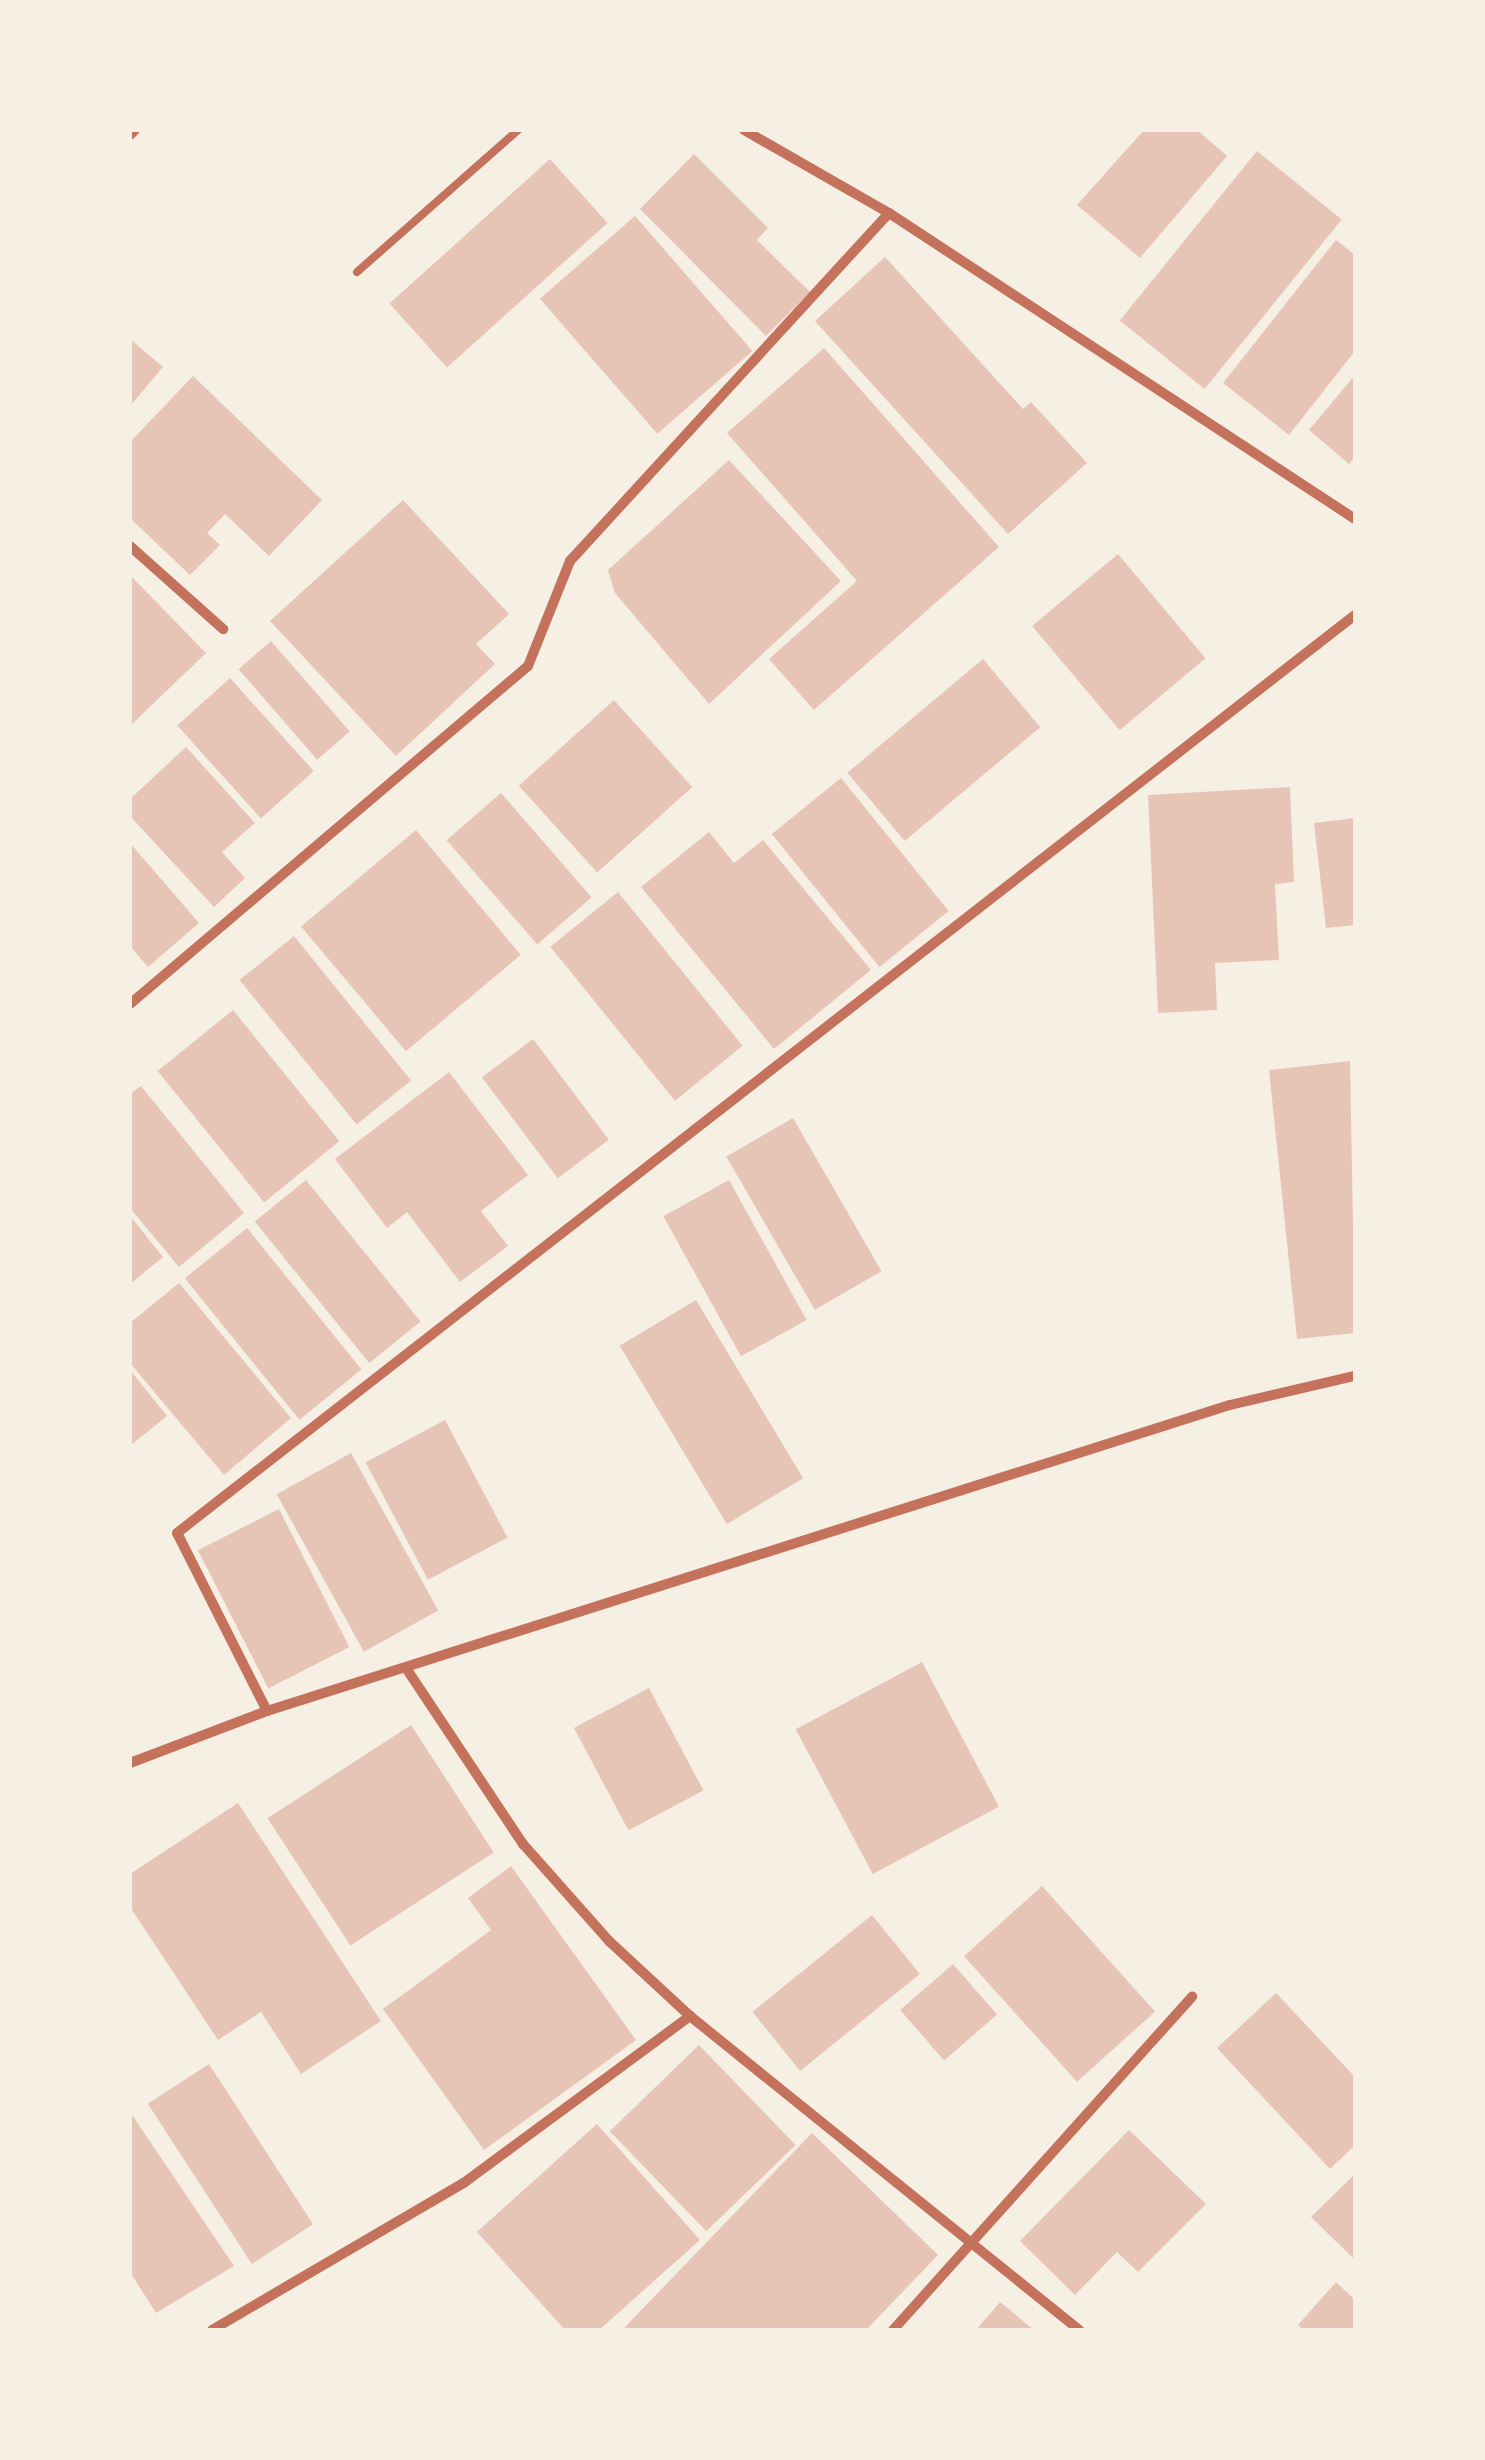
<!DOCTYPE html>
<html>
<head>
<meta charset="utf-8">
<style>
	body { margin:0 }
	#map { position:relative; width:1485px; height:2460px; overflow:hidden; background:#f6efe4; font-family:"Asap Condensed",sans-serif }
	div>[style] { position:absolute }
	.building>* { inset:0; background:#e6c5b7; transform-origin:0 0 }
	.service>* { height:8px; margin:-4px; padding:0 4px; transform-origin:4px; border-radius:4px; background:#c5725c }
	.minor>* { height:10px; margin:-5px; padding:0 5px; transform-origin:5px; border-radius:5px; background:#c5725c }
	span { translate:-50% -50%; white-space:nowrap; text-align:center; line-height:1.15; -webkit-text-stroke:10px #f6efe4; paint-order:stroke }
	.frame { position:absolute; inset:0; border:132px solid #f6efe4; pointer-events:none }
</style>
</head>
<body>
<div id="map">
	<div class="building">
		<i style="clip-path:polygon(1144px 130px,1197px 130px,1227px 156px,1140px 258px,1077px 205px)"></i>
		<i style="left:1257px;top:151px;width:109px;height:218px;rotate:39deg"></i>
		<i style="clip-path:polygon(694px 154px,768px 228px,757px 240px,810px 292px,766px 336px,640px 209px)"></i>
		<i style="left:550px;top:159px;width:86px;height:216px;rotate:48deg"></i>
		<i style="left:635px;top:216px;width:179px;height:126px;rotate:49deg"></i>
		<i style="clip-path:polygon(1336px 240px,1355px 255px,1355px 351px,1289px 435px,1223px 383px)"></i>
		<i style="clip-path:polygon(885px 257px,1023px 409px,1031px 402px,1087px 463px,1008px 534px,815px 321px)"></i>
		<i style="clip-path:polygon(130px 339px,163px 367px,130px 406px)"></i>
		<i style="clip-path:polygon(824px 348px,999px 547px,814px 710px,769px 659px,857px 581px,727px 433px)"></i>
		<i style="clip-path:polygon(1355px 375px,1355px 457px,1349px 464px,1309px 430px)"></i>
		<i style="clip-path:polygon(193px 376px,322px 500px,269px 556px,225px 514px,207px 533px,220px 545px,190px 575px,130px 518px,130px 442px)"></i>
		<i style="clip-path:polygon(729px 460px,841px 581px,709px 704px,615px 593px,608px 570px)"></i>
		<i style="clip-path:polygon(403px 500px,509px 614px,476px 644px,495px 664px,396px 756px,270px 621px)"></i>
		<i style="left:1118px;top:554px;width:136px;height:112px;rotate:50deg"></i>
		<i style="clip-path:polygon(130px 575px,206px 653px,130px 726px)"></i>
		<i style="left:271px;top:641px;width:120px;height:43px;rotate:49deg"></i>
		<i style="left:983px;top:659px;width:89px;height:177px;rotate:50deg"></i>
		<i style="left:230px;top:678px;width:125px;height:71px;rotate:48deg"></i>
		<i style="left:614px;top:700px;width:117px;height:128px;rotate:48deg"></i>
		<i style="clip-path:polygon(186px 747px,255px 823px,222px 852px,245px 878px,214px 907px,130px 816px,130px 799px)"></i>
		<i style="left:841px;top:778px;width:171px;height:89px;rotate:51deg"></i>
		<i style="clip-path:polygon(1290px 787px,1294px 882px,1275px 884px,1279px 960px,1215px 963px,1217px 1010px,1158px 1013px,1148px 795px)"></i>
		<i style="left:501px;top:793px;width:138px;height:72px;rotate:49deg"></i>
		<i style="clip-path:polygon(1355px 818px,1355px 925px,1326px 928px,1314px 823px)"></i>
		<i style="left:416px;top:830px;width:163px;height:150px;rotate:50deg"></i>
		<i style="clip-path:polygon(709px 832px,734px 863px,763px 840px,871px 970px,774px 1049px,641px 887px)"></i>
		<i style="clip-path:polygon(130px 843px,199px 923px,148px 967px,130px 946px)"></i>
		<i style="left:618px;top:892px;width:198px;height:87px;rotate:51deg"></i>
		<i style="left:294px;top:936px;width:186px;height:70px;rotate:51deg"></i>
		<i style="left:233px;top:1010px;width:169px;height:97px;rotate:51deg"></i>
		<i style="left:533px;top:1039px;width:126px;height:64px;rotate:53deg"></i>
		<i style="clip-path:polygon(1350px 1061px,1355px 1333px,1297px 1339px,1269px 1070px)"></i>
		<i style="clip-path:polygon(449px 1072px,528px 1175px,481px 1211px,508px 1246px,460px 1282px,407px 1212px,387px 1228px,335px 1159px)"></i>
		<i style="clip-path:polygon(141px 1086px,244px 1213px,179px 1267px,130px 1208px,130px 1094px)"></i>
		<i style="left:793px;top:1118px;width:177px;height:77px;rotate:60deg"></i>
		<i style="left:306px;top:1180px;width:182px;height:66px;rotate:51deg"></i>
		<i style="left:729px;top:1180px;width:160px;height:75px;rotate:61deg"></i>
		<i style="clip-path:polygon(130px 1216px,163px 1257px,130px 1284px)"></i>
		<i style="left:247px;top:1228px;width:182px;height:80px;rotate:51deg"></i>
		<i style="clip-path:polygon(179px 1283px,291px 1418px,224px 1475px,130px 1363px,130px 1323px)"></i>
		<i style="left:696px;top:1300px;width:208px;height:89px;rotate:59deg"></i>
		<i style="clip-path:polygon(130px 1370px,167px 1416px,130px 1446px)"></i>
		<i style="left:445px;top:1420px;width:133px;height:90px;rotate:62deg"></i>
		<i style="left:351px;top:1453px;width:180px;height:85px;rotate:61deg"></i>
		<i style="left:279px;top:1509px;width:155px;height:91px;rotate:63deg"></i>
		<i style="left:922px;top:1662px;width:164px;height:143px;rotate:62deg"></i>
		<i style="left:649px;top:1688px;width:116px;height:85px;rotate:62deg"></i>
		<i style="left:411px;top:1725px;width:152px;height:171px;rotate:57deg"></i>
		<i style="clip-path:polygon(238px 1803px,381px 2021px,301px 2074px,261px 2012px,218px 2040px,130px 1907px,130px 1874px)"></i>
		<i style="clip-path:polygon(511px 1866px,636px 2040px,484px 2150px,383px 2009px,491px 1930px,468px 1898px)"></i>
		<i style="left:1042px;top:1886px;width:169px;height:105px;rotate:48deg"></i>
		<i style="left:872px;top:1915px;width:76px;height:154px;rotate:51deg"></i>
		<i style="left:953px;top:1964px;width:67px;height:70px;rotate:49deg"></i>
		<i style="clip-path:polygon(1276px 1993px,1355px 2077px,1355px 2145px,1330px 2169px,1217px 2048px)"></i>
		<i style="left:699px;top:2045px;width:139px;height:124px;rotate:46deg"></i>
		<i style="left:209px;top:2064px;width:191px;height:73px;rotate:57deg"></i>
		<i style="clip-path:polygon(130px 2112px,234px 2266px,156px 2313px,130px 2272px)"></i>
		<i style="clip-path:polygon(597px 2124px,700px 2240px,599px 2330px,565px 2330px,477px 2232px)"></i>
		<i style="clip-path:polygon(1129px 2130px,1206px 2204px,1138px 2272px,1117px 2252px,1075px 2295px,1020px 2241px)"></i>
		<i style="clip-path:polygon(812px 2133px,938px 2255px,866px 2330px,622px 2330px)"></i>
		<i style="clip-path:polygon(1355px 2174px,1355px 2260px,1311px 2217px)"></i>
		<i style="clip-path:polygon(1336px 2282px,1355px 2300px,1355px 2330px,1303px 2330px,1298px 2325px)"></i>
		<i style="clip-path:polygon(1000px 2302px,1034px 2330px,976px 2330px)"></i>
	</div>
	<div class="service">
		<i style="left:357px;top:272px;width:215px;rotate:-41.4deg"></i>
	</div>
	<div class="minor">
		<i style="left:744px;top:130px;width:167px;rotate:29.8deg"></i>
		<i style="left:889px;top:213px;width:557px;rotate:33.29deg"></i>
		<i style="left:130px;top:135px;width:7px;rotate:-45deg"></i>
		<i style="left:130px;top:546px;width:125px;rotate:41.7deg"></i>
		<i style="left:130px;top:1004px;width:522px;rotate:-40.34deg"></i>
		<i style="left:528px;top:666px;width:113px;rotate:-68.2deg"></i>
		<i style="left:570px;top:561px;width:472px;rotate:-47.5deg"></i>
		<i style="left:408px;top:1671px;width:208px;rotate:56.4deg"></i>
		<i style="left:523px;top:1844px;width:130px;rotate:48.4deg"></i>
		<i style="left:609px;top:1941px;width:110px;rotate:42.8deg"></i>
		<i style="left:690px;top:2016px;width:500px;rotate:38.9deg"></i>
		<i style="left:267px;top:1711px;width:199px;rotate:-116.8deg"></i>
		<i style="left:177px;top:1533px;width:1493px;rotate:-37.93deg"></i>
		<i style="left:130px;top:1763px;width:147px;rotate:-20.8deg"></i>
		<i style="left:267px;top:1711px;width:1010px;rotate:-17.63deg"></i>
		<i style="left:1230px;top:1405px;width:128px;rotate:-13.1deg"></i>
		<i style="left:212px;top:2330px;width:293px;rotate:-30.3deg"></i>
		<i style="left:465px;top:2182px;width:280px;rotate:-36.4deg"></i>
		<i style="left:893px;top:2330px;width:448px;rotate:-48.1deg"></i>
	</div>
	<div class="frame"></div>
</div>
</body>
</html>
